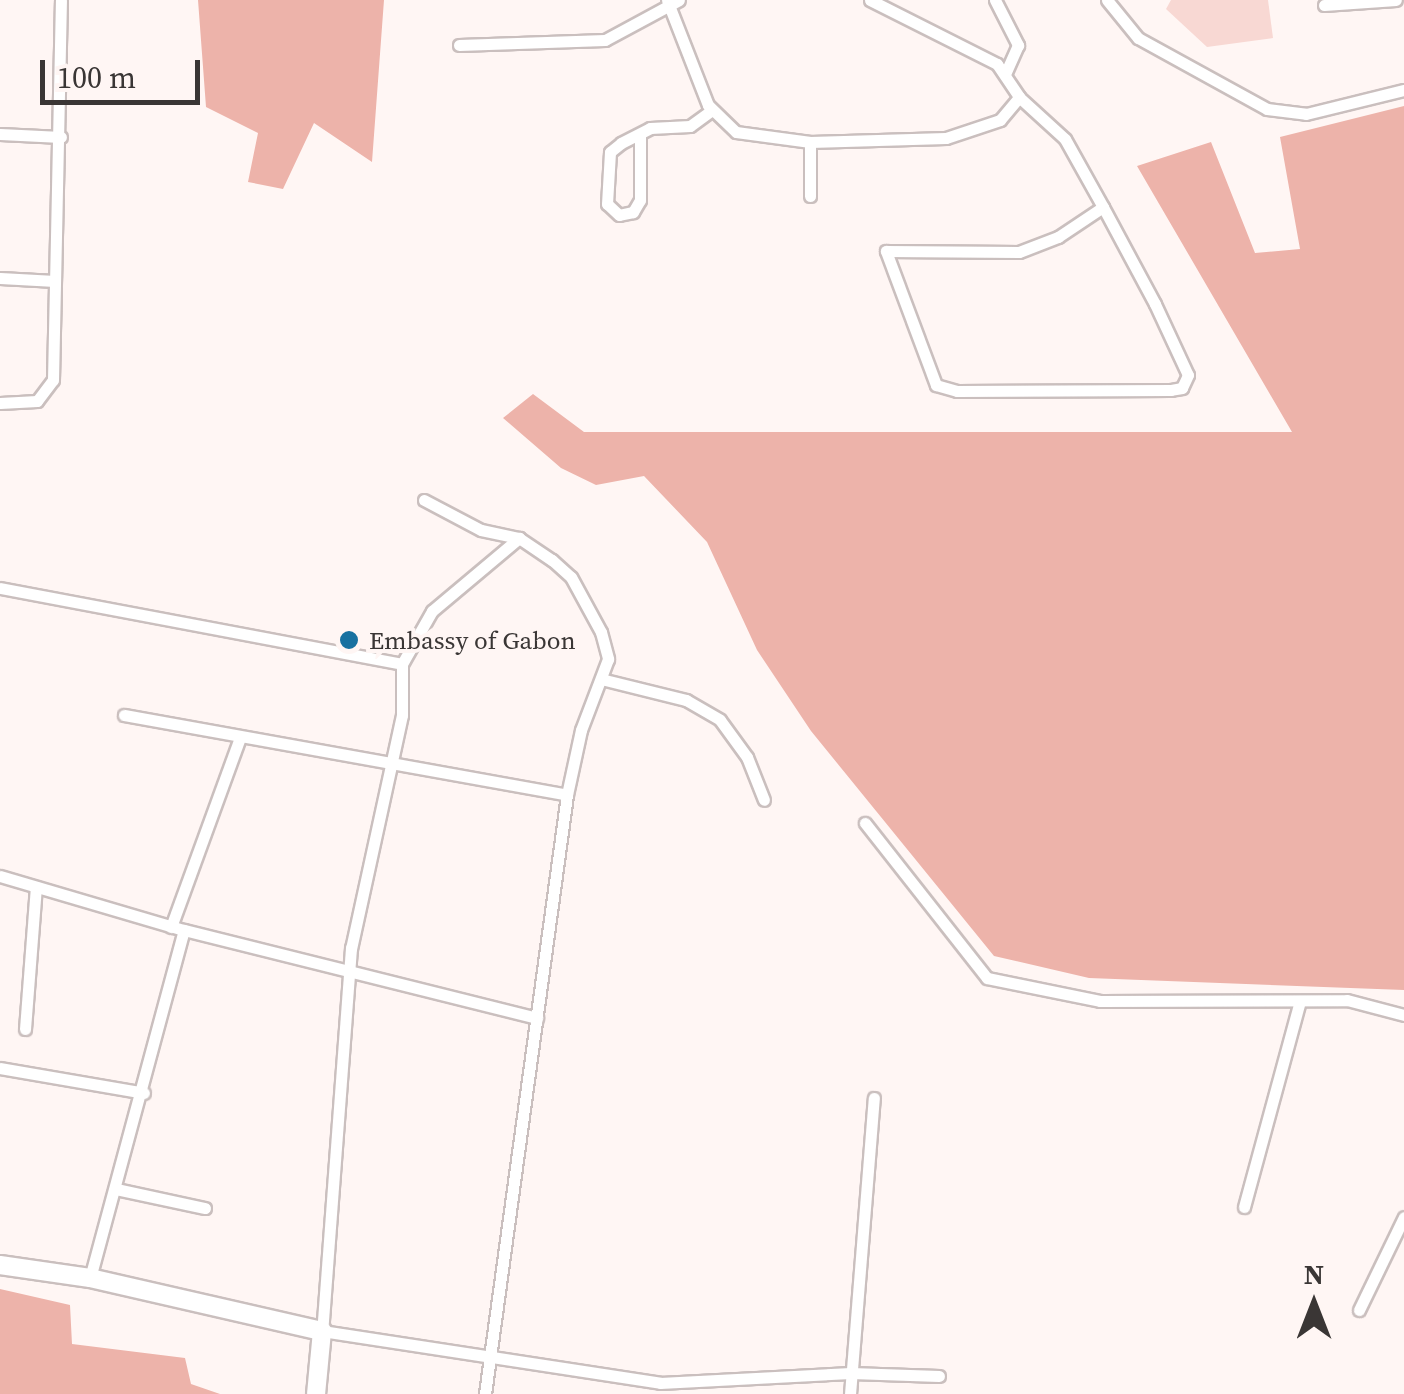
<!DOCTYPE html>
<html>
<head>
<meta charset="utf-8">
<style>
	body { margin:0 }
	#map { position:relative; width:1404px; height:1394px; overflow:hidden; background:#fff6f4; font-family:"Source Serif 4",serif }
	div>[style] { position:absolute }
	.green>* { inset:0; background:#f8d8d3 }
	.forest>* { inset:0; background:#edb3aa }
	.roads { filter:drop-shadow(2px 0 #cabfbe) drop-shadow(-2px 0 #cabfbe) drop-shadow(0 2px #cabfbe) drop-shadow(0 -2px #cabfbe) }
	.street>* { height:11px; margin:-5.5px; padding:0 5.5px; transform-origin:5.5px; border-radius:5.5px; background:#fff }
	.secondary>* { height:18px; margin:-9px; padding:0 9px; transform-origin:9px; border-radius:9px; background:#fff }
	.dots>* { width:28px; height:28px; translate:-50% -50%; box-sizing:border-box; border:5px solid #fff6f4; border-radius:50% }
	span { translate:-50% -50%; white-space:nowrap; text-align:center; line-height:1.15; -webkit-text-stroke:8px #fff6f4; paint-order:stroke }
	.poi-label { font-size:25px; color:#3a3635 }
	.left { translate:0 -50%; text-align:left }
	.north { position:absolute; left:1264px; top:1254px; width:100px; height:100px; -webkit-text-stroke:8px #fff6f4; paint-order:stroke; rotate:0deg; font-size:28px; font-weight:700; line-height:40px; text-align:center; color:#3a3635 }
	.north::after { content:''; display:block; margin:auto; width:35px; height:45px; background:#3a3635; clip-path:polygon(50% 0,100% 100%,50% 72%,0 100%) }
	.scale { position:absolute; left:40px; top:60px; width:160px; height:45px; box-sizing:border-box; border:5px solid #3a3635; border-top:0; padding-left:12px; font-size:30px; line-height:35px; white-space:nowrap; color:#3a3635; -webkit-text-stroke:8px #fff6f4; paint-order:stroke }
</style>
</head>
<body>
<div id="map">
	<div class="green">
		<i style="clip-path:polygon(1171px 0,1268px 0,1273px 38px,1207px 47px,1166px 9px)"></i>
	</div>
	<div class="forest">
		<i style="clip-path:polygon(198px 0,384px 0,372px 162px,314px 123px,283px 189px,248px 182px,258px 133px,206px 107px)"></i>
		<i style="clip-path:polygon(1404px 106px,1404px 990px,1089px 978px,994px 956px,811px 731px,757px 650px,707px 542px,644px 476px,596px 485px,561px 468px,503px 418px,533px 394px,584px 432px,1292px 432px,1137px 166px,1211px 142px,1255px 253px,1300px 249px,1280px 137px)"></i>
		<i style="clip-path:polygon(0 1289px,70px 1305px,72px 1344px,185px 1358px,191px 1384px,220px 1394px,0 1394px)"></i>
	</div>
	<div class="roads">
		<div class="street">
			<i style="left:667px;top:0;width:113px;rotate:68.7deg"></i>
			<i style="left:708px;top:105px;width:39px;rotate:44deg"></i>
			<i style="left:736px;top:132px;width:75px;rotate:7.7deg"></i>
			<i style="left:810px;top:142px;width:136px;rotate:-1.7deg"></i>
			<i style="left:946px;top:138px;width:57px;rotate:-18.4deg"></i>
			<i style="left:1000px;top:120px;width:30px;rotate:-50deg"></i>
			<i style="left:870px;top:0;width:142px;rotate:26.7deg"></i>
			<i style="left:997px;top:64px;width:40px;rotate:56deg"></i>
			<i style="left:1019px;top:97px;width:62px;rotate:42.4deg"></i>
			<i style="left:1065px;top:139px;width:78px;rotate:60.8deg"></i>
			<i style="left:1103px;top:207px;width:110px;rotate:61.8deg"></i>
			<i style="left:1155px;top:304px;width:78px;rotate:65.1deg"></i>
			<i style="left:1188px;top:375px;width:14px;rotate:115deg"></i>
			<i style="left:1182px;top:388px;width:11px;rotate:170deg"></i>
			<i style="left:1171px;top:390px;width:214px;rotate:179.7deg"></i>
			<i style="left:957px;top:391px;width:22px;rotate:-164deg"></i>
			<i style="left:936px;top:385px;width:143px;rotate:-110.5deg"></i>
			<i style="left:886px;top:251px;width:133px;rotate:0.4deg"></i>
			<i style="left:1019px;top:252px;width:42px;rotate:-21deg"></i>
			<i style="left:1058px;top:237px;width:54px;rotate:-33.7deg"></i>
			<i style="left:995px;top:0;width:51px;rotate:62.9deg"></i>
			<i style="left:1018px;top:45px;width:32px;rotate:114deg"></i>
			<i style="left:1107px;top:0;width:49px;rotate:50.8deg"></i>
			<i style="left:1138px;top:38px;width:147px;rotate:28.8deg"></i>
			<i style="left:1267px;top:109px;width:39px;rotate:7deg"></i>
			<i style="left:1306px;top:114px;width:101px;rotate:-13.8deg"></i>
			<i style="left:1324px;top:5px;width:72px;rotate:-4deg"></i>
			<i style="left:459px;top:45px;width:146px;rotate:-2deg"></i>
			<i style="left:605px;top:40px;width:84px;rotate:-28.4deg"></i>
			<i style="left:0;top:134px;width:61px;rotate:2.8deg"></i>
			<i style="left:640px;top:134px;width:66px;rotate:90deg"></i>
			<i style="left:640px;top:200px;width:14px;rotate:120deg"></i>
			<i style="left:633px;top:212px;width:14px;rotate:168deg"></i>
			<i style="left:619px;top:215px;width:16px;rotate:-137deg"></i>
			<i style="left:607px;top:204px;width:52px;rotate:-86.7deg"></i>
			<i style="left:610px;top:152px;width:14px;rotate:-39deg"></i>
			<i style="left:621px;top:143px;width:33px;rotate:-27deg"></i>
			<i style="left:650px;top:128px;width:40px;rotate:-2.9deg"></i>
			<i style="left:690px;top:126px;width:27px;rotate:-36deg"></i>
			<i style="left:810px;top:196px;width:54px;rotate:-90deg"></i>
			<i style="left:0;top:278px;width:55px;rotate:3.1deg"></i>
			<i style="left:0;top:403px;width:37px;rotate:-3deg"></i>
			<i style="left:37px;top:401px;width:26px;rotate:-53deg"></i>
			<i style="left:53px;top:380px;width:380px;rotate:-88.8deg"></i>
			<i style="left:424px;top:500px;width:64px;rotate:27.8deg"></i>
			<i style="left:481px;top:530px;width:39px;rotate:12deg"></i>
			<i style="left:519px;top:538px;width:40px;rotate:34deg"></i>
			<i style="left:552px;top:560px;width:25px;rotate:42deg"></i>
			<i style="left:571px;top:577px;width:63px;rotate:61.4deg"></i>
			<i style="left:601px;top:632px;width:28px;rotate:75deg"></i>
			<i style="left:608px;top:659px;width:76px;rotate:110.8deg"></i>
			<i style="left:581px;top:730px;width:66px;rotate:102.2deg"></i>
			<i style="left:0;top:588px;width:409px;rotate:10.7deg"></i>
			<i style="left:402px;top:664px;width:51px;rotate:90deg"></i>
			<i style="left:402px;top:715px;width:239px;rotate:102.3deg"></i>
			<i style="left:351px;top:948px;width:384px;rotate:94.3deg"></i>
			<i style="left:322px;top:1331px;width:342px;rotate:8.7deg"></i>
			<i style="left:660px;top:1383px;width:191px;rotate:-3deg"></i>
			<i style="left:851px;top:1373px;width:88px;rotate:2deg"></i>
			<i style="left:402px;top:664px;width:61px;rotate:-60.5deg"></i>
			<i style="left:432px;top:611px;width:114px;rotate:-40deg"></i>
			<i style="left:601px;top:679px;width:88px;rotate:13.9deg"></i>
			<i style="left:686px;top:700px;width:39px;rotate:30deg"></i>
			<i style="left:720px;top:720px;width:46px;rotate:53.9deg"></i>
			<i style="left:747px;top:757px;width:46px;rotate:68.4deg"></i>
			<i style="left:124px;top:715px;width:450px;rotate:10.2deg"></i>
			<i style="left:567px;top:795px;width:605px;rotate:97.8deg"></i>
			<i style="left:865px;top:823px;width:197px;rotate:51.8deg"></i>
			<i style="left:987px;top:978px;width:115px;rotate:11.5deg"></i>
			<i style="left:1100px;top:1001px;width:247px;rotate:-0.2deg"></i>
			<i style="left:1347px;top:1000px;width:59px;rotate:14.7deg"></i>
			<i style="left:0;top:876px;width:192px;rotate:16.4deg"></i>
			<i style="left:184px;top:930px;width:364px;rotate:14deg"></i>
			<i style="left:171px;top:927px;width:202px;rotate:-70deg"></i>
			<i style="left:25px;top:1029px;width:142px;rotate:-85.6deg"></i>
			<i style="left:0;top:1068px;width:146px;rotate:9.8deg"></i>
			<i style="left:116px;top:1189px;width:91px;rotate:12.1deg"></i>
			<i style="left:1244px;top:1207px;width:210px;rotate:-74.8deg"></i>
			<i style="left:90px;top:1278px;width:360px;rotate:-74.9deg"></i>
			<i style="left:1359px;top:1310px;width:103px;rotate:-64.2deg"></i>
			<i style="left:850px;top:1394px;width:297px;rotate:-85.4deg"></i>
		</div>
		<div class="secondary">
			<i style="left:0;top:1265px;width:91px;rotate:8.2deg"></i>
			<i style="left:90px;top:1278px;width:238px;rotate:12.9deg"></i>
			<i style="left:322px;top:1331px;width:63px;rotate:95.4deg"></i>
		</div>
	</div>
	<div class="dots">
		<i style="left:349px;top:640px;background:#1871a0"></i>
	</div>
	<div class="poi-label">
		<span class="left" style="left:369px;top:640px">Embassy of Gabon</span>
	</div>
	<div class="north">N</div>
	<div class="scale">100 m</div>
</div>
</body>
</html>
